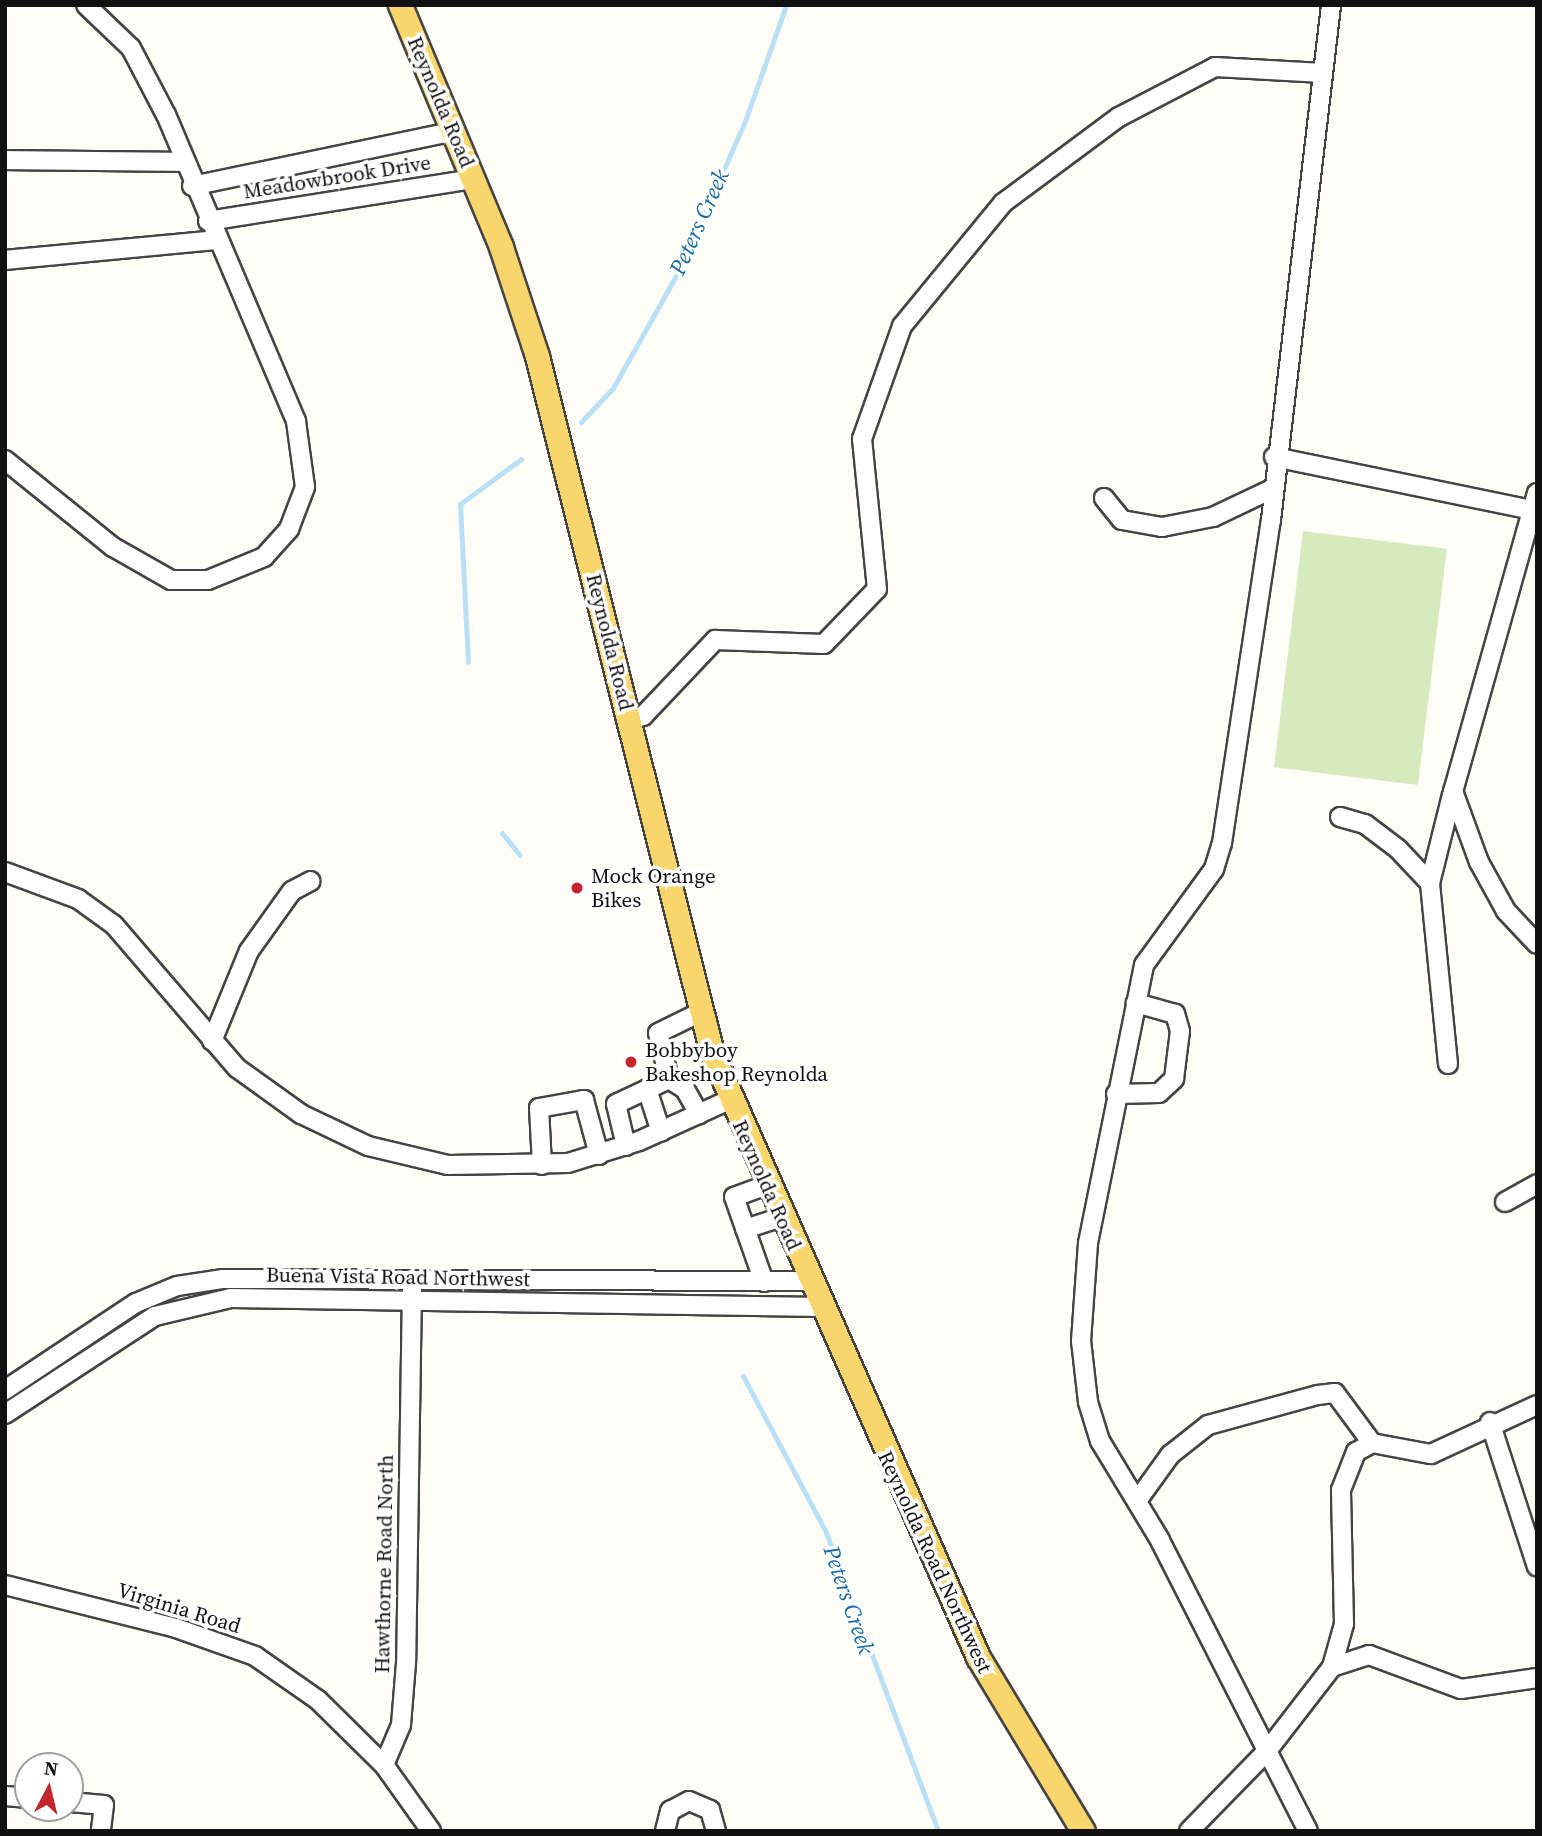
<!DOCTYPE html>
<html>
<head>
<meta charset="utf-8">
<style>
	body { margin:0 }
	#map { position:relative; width:1542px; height:1836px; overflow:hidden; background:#fffdf5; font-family:"Source Serif 4",serif }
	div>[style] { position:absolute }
	.green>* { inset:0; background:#d5ebbd; transform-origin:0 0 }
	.stream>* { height:5px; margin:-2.5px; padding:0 2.5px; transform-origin:2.5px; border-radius:2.5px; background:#b9e0f7 }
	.roads { filter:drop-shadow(2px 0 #444) drop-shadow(-2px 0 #444) drop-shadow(0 2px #444) drop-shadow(0 -2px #444) }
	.minor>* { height:18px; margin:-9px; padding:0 9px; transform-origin:9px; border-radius:9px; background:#fff }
	.major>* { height:23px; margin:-11.5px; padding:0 11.5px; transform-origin:11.5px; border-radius:11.5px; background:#f9d66b }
	.dots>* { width:19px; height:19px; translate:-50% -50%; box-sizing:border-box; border:4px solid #fff; border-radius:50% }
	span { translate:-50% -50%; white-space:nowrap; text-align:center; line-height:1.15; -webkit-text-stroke:7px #fff; paint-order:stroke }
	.street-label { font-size:21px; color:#111 }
	.poi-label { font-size:21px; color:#111 }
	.left { translate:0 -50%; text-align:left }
	.water-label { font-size:23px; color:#1768a6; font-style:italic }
	.frame { position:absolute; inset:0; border:7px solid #111; pointer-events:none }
	.north { position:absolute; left:14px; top:1752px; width:70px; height:70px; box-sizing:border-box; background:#fff; border:2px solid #a0a0a0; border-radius:50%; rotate:7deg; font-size:19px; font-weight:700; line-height:28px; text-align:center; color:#111 }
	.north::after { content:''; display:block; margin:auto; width:24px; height:32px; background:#c4262e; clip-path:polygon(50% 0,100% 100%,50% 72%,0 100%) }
</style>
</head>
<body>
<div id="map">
	<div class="green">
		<i style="left:1303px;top:531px;width:145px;height:238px;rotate:7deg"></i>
	</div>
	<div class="stream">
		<i style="left:581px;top:422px;width:47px;rotate:-46.7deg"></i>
		<i style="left:613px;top:388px;width:141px;rotate:-60.7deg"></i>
		<i style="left:682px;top:265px;width:157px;rotate:-66.4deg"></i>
		<i style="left:745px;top:121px;width:123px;rotate:-70.5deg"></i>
		<i style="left:468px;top:662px;width:158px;rotate:-92.9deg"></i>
		<i style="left:460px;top:504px;width:76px;rotate:-36.4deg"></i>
		<i style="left:502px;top:833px;width:28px;rotate:51deg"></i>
		<i style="left:743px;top:1376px;width:174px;rotate:62deg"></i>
		<i style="left:825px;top:1530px;width:322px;rotate:69.4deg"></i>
	</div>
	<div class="roads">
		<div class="minor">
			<i style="left:5px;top:160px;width:178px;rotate:0.6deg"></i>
			<i style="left:192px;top:186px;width:269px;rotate:-11.8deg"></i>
			<i style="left:208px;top:221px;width:269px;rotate:-9deg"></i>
			<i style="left:5px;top:260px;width:213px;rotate:-5.4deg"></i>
			<i style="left:1274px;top:457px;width:268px;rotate:11.6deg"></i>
			<i style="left:5px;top:460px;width:139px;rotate:38.9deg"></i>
			<i style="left:113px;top:547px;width:67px;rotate:29.6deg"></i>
			<i style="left:171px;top:580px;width:37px"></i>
			<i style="left:208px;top:580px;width:61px;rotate:-22.3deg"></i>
			<i style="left:264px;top:557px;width:38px;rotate:-48deg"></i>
			<i style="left:289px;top:529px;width:45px;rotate:-69.1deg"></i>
			<i style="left:305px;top:487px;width:67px;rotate:-97.8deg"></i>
			<i style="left:296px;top:421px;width:332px;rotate:-113deg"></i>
			<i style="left:166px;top:115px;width:76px;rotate:-117.6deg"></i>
			<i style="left:131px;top:48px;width:62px;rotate:-136.3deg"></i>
			<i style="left:1537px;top:493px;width:310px;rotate:105.7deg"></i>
			<i style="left:1453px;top:791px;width:76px;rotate:69.9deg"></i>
			<i style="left:1479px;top:862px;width:56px;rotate:61.1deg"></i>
			<i style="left:1506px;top:911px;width:45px;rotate:46.8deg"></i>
			<i style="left:1104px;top:498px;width:28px;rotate:51deg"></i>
			<i style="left:1122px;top:520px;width:41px;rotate:9.9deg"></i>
			<i style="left:1162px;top:527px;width:52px;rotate:-11.1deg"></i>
			<i style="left:1213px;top:517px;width:65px;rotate:-25.4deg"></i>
			<i style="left:629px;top:720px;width:15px;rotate:-16deg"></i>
			<i style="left:643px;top:716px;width:105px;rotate:-46.5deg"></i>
			<i style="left:715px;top:640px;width:109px;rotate:2.1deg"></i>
			<i style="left:824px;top:644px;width:76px;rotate:-46.1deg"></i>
			<i style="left:877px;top:589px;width:151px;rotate:-95.7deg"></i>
			<i style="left:862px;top:439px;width:120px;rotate:-70.5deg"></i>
			<i style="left:902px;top:326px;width:159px;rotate:-50.6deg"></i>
			<i style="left:1003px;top:203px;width:144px;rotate:-36.6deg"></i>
			<i style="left:1119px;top:117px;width:108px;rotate:-27.5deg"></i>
			<i style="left:1215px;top:67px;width:108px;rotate:3.2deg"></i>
			<i style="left:1340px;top:817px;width:26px;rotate:16deg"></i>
			<i style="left:1365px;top:824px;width:41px;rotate:37.1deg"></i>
			<i style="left:1398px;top:849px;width:47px;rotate:46.7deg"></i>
			<i style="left:5px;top:872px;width:78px;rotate:20.3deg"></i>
			<i style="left:78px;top:899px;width:44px;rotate:35.8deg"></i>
			<i style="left:114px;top:925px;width:189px;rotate:49.3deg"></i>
			<i style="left:237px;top:1068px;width:79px;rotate:35.7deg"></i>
			<i style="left:301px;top:1114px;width:74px;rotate:25.5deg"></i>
			<i style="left:368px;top:1146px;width:82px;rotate:13.4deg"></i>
			<i style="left:448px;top:1165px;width:120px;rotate:-1deg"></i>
			<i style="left:568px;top:1163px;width:74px;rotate:-17.2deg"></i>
			<i style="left:639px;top:1141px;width:99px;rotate:-24.5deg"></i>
			<i style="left:212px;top:1041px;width:97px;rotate:-67.7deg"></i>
			<i style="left:249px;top:951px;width:74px;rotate:-54.4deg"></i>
			<i style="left:292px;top:891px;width:21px;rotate:-28deg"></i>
			<i style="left:1448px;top:1064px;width:182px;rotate:-95.7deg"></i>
			<i style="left:1430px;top:883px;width:91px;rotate:-76deg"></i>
			<i style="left:669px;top:1079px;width:19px;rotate:32deg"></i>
			<i style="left:685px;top:1089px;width:29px;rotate:61deg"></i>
			<i style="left:647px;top:1089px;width:45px;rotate:72deg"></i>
			<i style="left:1116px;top:1094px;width:43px;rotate:-1.3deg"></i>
			<i style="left:1159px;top:1093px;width:21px;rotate:-43deg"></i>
			<i style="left:1174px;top:1079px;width:48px;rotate:-82.9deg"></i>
			<i style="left:1180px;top:1031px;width:18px;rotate:-106deg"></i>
			<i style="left:1175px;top:1014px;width:41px;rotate:-164.2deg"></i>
			<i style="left:626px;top:1146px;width:43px;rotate:-103.4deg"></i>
			<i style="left:616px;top:1104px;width:59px;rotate:-25.3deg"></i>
			<i style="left:669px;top:1079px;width:47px;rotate:-103.4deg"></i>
			<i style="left:658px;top:1033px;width:48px;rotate:-26deg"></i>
			<i style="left:542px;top:1165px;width:57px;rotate:-93deg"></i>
			<i style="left:539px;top:1108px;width:46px;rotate:-10.1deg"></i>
			<i style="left:584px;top:1100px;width:57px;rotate:74.7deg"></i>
			<i style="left:1505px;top:1202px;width:37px;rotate:-29deg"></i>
			<i style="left:745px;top:1229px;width:38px;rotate:-18deg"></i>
			<i style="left:764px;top:1282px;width:90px;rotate:-109.4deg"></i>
			<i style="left:734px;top:1197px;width:35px;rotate:-20deg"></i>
			<i style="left:412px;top:1289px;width:374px;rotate:90.9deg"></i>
			<i style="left:406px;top:1663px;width:62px;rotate:94.6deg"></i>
			<i style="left:401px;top:1725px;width:43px;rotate:113deg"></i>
			<i style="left:384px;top:1765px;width:81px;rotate:54.5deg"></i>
			<i style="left:5px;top:1390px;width:157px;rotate:-33.6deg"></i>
			<i style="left:136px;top:1303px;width:44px;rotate:-22.5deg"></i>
			<i style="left:177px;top:1286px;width:47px;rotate:-8.7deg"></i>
			<i style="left:223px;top:1279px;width:586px;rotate:0.2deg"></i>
			<i style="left:5px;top:1414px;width:179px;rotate:-33.2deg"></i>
			<i style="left:155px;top:1316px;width:78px;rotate:-13.3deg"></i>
			<i style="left:231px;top:1298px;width:591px;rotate:0.87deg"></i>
			<i style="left:1490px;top:1422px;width:152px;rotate:72deg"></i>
			<i style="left:1137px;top:1501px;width:57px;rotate:-54.3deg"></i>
			<i style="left:1170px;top:1455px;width:48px;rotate:-38.3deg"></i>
			<i style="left:1208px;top:1425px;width:114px;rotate:-15.3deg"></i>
			<i style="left:1318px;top:1395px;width:17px;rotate:-7deg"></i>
			<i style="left:1335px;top:1393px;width:62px;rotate:53.5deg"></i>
			<i style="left:5px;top:1585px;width:176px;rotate:14.1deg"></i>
			<i style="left:176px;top:1628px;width:84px;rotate:19.5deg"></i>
			<i style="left:255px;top:1656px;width:77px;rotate:34.9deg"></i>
			<i style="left:318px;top:1700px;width:93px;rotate:44.6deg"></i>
			<i style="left:1332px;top:1667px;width:39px;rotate:-18deg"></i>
			<i style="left:1369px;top:1655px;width:98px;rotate:20.3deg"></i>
			<i style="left:1461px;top:1689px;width:77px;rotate:-8.2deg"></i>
			<i style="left:5px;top:1796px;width:23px;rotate:5deg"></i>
			<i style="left:70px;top:1802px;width:34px;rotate:5deg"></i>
			<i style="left:104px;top:1805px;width:26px;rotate:97deg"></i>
			<i style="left:665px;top:1831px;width:21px;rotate:-76deg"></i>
			<i style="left:670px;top:1811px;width:21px;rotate:-28deg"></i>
			<i style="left:689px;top:1801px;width:23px;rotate:23deg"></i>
			<i style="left:710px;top:1810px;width:22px;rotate:74deg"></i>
			<i style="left:1189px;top:1831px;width:112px;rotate:-45.7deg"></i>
			<i style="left:1267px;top:1751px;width:106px;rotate:-52.3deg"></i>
			<i style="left:1332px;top:1667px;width:45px;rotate:-74.4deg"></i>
			<i style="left:1344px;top:1624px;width:134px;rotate:-91.3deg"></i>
			<i style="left:1341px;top:1490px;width:41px;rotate:-68.5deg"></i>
			<i style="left:1356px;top:1452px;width:18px;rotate:-29deg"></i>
			<i style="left:1372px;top:1443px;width:60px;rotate:10.6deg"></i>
			<i style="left:1431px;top:1454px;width:117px;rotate:-24.8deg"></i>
			<i style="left:1308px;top:1831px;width:326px;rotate:-117deg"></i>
			<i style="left:1160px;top:1540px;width:116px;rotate:-121.2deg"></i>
			<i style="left:1100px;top:1441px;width:41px;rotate:-107.1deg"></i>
			<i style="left:1088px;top:1402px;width:61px;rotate:-96.5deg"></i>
			<i style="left:1081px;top:1341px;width:98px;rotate:-85.9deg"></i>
			<i style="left:1088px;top:1243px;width:284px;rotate:-78.6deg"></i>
			<i style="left:1144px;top:965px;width:119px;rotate:-53.9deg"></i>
			<i style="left:1214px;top:869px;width:27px;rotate:-73deg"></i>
			<i style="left:1222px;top:843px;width:327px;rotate:-81.4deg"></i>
			<i style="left:1271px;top:520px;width:518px;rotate:-83.35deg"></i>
		</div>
		<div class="major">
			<i style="left:400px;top:5px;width:262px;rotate:67.3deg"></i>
			<i style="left:501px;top:247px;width:115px;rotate:71.7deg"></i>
			<i style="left:537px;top:356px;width:719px;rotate:75.91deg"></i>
			<i style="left:712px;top:1053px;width:660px;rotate:66.23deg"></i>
			<i style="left:978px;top:1657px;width:203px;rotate:58.9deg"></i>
		</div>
	</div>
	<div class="dots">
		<i style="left:577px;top:888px;background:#c4262e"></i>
		<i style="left:631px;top:1062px;background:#c4262e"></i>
	</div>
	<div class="street-label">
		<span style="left:441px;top:102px;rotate:67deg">Reynolda Road</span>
		<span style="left:337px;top:177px;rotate:-9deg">Meadowbrook Drive</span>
		<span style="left:610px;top:642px;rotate:76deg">Reynolda Road</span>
		<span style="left:767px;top:1185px;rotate:66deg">Reynolda Road</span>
		<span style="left:398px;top:1277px;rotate:1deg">Buena Vista Road Northwest</span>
		<span style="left:935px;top:1562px;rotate:65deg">Reynolda Road Northwest</span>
		<span style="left:384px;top:1564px;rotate:-89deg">Hawthorne Road North</span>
		<span style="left:179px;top:1608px;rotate:17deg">Virginia Road</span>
	</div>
	<div class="poi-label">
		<span class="left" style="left:591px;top:888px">Mock Orange<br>Bikes</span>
		<span class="left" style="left:645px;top:1062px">Bobbyboy<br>Bakeshop Reynolda</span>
	</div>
	<div class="water-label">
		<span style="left:699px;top:222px;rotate:-66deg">Peters Creek</span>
		<span style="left:849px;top:1600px;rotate:71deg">Peters Creek</span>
	</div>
	<div class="frame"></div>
	<div class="north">N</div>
</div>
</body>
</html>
